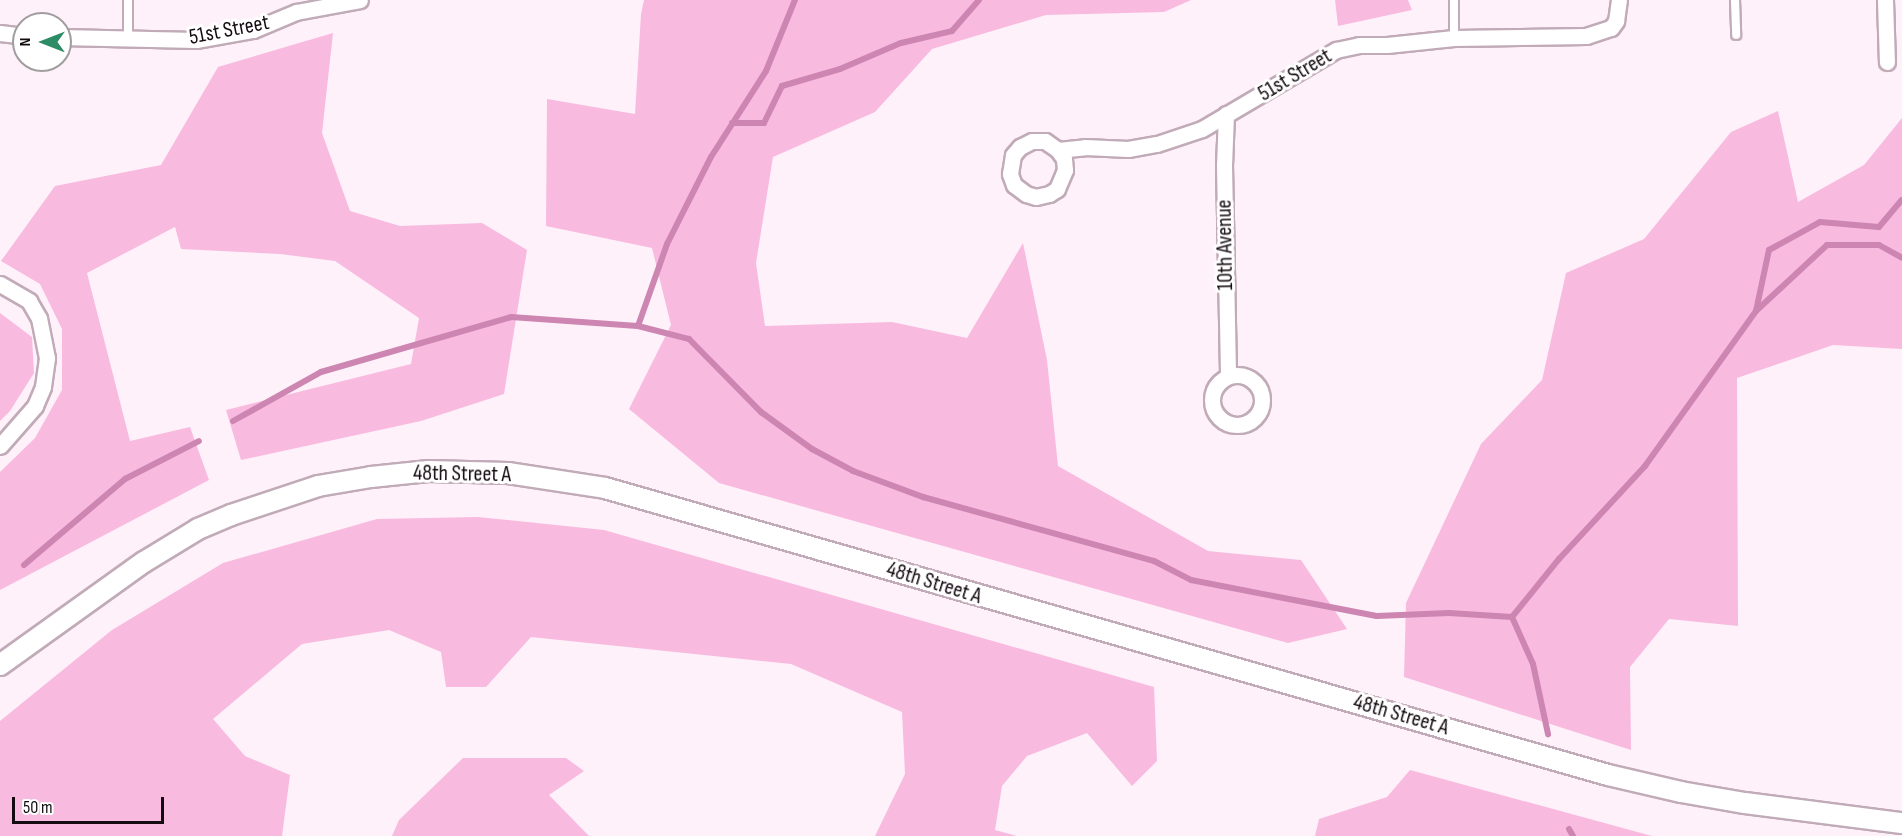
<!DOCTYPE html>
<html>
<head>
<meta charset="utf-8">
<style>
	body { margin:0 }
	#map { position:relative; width:1902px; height:836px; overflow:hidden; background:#fff1f9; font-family:"Sofia Sans Condensed",sans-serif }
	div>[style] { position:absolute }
	.green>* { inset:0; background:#f9bae0 }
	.stream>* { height:6px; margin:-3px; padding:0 3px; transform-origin:3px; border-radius:3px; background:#cd85b2 }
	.roads { filter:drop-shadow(2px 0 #c1abb8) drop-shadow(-2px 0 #c1abb8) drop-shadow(0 2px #c1abb8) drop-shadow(0 -2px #c1abb8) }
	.service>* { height:8px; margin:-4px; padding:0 4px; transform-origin:4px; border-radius:4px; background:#fff }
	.minor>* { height:15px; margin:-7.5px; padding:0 7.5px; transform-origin:7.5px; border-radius:7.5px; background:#fff }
	.minor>.ring { margin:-7.5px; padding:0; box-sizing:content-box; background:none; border:15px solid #fff; border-radius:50% }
	.tertiary>* { height:20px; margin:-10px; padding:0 10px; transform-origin:10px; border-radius:10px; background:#fff }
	span { translate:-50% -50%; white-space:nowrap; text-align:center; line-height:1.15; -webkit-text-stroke:6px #fff; paint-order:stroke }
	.street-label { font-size:22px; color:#130b10 }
	.north { position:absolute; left:12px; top:12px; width:60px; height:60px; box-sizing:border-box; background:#fff; border:2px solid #a19d9f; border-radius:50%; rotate:270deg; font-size:16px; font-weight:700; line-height:24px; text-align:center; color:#130b10 }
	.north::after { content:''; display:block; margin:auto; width:21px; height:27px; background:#2d8c65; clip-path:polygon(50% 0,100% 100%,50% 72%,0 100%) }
	.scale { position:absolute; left:12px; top:797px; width:152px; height:27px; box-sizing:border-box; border:3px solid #130b10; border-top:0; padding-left:8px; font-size:18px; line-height:21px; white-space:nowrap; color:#130b10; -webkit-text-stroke:4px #fff; paint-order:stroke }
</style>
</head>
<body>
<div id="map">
	<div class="green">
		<i style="clip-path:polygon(644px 0,1191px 0,1164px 12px,1046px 15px,932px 49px,875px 112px,773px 157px,756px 263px,765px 326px,892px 322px,967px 338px,1023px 243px,1047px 360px,1058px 466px,1208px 551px,1301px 560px,1347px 629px,1288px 643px,719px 483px,629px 409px,671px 325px,652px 248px,546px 226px,547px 99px,635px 114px,641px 14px)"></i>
		<i style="clip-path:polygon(1335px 0,1408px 0,1412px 10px,1338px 26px)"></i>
		<i style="clip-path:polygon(333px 33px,322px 133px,350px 211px,400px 226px,482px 223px,527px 250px,504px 394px,421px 421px,241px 460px,226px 410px,411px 364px,419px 318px,335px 261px,280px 254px,181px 249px,175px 227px,87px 273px,130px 441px,190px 427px,209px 480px,0 590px,0 472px,35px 438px,62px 390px,62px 329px,40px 284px,1px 261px,55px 186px,161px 165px,218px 67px)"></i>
		<i style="clip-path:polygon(1778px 111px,1798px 202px,1864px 165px,1902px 118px,1902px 349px,1833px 345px,1737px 378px,1738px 626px,1669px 619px,1630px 667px,1631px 750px,1404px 677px,1406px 603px,1481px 444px,1542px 380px,1566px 273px,1644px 239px,1731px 132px)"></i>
		<i style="clip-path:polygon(0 313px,32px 337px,34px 373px,10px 411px,0 421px)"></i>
		<i style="clip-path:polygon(478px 517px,604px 530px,1154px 687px,1157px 761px,1132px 786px,1087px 733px,1027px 756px,1002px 786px,995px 830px,1017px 836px,875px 836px,905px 774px,902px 712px,791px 664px,531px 637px,486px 687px,446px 687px,441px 652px,389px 630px,302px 644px,213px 719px,245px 756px,290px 775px,282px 836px,0 836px,0 721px,112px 630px,223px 563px,377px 519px)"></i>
		<i style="clip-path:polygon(463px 758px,566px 758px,584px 771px,549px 795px,589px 836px,392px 836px,399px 820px)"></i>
		<i style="clip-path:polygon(1410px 770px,1652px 836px,1315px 836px,1319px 819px,1387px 797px)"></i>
	</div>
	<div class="stream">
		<i style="left:732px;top:123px;width:32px"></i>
		<i style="left:764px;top:123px;width:41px;rotate:-64.1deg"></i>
		<i style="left:782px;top:86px;width:60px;rotate:-16.3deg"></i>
		<i style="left:840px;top:69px;width:66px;rotate:-23.1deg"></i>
		<i style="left:901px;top:43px;width:52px;rotate:-13.2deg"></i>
		<i style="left:952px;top:31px;width:41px;rotate:-48.9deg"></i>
		<i style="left:1756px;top:311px;width:62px;rotate:-78deg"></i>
		<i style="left:1769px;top:250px;width:58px;rotate:-28.8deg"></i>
		<i style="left:1820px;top:222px;width:59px;rotate:4.8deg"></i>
		<i style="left:1879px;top:227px;width:35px;rotate:-50deg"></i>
		<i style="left:638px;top:326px;width:87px;rotate:-70.5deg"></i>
		<i style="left:667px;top:244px;width:97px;rotate:-63.2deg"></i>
		<i style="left:711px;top:157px;width:102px;rotate:-57.4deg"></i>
		<i style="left:766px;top:71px;width:77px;rotate:-67.8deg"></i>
		<i style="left:233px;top:421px;width:101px;rotate:-29.1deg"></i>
		<i style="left:321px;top:372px;width:198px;rotate:-16.1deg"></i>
		<i style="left:511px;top:317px;width:127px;rotate:4.1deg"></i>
		<i style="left:638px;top:326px;width:53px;rotate:14.3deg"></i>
		<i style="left:689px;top:339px;width:103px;rotate:45.4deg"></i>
		<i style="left:761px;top:412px;width:63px;rotate:36deg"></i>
		<i style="left:812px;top:449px;width:47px;rotate:28.2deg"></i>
		<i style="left:853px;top:471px;width:75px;rotate:20.4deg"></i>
		<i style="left:923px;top:497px;width:240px;rotate:15.5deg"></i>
		<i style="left:1154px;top:561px;width:42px;rotate:27.2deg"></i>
		<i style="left:1191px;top:580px;width:189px;rotate:11deg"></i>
		<i style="left:1377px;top:616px;width:72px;rotate:-2.4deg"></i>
		<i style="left:1449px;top:613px;width:63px;rotate:3.6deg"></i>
		<i style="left:1512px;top:617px;width:75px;rotate:-51deg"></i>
		<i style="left:1559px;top:559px;width:127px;rotate:-47.2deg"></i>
		<i style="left:1645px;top:466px;width:191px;rotate:-54.4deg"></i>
		<i style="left:1756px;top:311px;width:97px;rotate:-42.9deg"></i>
		<i style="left:1827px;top:245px;width:52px"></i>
		<i style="left:1879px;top:245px;width:26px;rotate:29deg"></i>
		<i style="left:24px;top:565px;width:133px;rotate:-40.4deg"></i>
		<i style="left:125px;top:479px;width:83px;rotate:-27.2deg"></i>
		<i style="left:1512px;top:617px;width:51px;rotate:65.9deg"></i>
		<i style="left:1533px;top:664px;width:72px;rotate:77.9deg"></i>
		<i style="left:1569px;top:829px;width:8px;rotate:60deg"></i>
	</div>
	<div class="roads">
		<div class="service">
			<i style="left:128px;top:0;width:38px;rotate:90deg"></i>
			<i style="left:1454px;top:0;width:38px;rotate:90deg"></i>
			<i style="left:1735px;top:0;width:35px;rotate:88deg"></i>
		</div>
		<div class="minor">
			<i style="left:1885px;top:0;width:62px;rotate:88.2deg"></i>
			<i style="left:0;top:33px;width:24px;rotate:7deg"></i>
			<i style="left:60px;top:37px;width:136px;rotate:1.3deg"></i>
			<i style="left:196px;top:40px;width:58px;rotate:-10deg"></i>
			<i style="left:253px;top:30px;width:47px;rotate:-22.7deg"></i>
			<i style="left:296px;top:12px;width:65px;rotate:-10.6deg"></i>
			<i style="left:1226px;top:114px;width:51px;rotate:92.2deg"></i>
			<i style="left:1224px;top:165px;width:211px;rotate:88.9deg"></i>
			<i style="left:1058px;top:150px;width:11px;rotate:56deg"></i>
			<i style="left:1064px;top:159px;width:11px;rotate:85deg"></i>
			<i style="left:1065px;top:170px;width:21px;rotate:113deg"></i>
			<i style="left:1057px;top:189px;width:9px;rotate:148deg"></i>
			<i style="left:1049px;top:194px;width:13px;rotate:167deg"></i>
			<i style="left:1036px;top:197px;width:10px;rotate:-163deg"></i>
			<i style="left:1026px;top:194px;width:15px;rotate:-143deg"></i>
			<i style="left:1014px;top:185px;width:12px;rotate:-110deg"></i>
			<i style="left:1010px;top:174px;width:19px;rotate:-81deg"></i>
			<i style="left:1013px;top:155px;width:11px;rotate:-49deg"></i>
			<i style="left:1020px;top:147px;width:13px;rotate:-27deg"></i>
			<i style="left:1032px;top:141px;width:13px"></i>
			<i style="left:1045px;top:141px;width:16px;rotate:35deg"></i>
			<i style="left:1058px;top:150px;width:27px;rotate:-6deg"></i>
			<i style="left:1085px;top:147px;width:43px;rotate:2.7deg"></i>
			<i style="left:1128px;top:149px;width:29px;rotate:-10deg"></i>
			<i style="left:1157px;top:144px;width:47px;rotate:-18.4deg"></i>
			<i style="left:1202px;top:129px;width:156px;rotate:-30.5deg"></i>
			<i style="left:1336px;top:50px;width:24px;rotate:-12deg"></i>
			<i style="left:1359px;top:45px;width:28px"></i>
			<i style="left:1387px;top:45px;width:67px;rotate:-6deg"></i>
			<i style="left:1454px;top:38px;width:132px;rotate:-0.9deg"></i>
			<i style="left:1586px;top:36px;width:26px;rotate:-18deg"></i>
			<i style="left:1611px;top:28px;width:9px;rotate:-54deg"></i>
			<i style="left:1616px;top:21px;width:21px;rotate:-82deg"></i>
			<i style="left:0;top:284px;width:34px;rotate:30deg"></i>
			<i style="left:29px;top:301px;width:20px;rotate:60deg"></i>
			<i style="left:39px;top:318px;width:41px;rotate:78.7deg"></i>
			<i style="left:47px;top:358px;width:29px;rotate:98deg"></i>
			<i style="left:43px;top:387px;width:21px;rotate:113deg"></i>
			<i style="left:35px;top:406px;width:53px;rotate:131.2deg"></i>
			<i class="ring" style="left:1212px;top:375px;width:35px;height:35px"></i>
		</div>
		<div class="tertiary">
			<i style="left:0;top:665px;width:177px;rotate:-35.6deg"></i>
			<i style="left:144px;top:562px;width:63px;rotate:-31.4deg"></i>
			<i style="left:198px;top:529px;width:36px;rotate:-23deg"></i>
			<i style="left:231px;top:515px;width:92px;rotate:-18.4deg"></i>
			<i style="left:318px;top:486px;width:54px;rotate:-9.6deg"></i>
			<i style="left:371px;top:477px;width:58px;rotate:-5.9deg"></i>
			<i style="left:429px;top:471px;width:79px;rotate:1.5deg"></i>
			<i style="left:508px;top:473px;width:98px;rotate:8.8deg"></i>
			<i style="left:605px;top:488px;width:1043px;rotate:15.97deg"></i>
			<i style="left:1608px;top:775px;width:75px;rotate:13.1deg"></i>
			<i style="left:1681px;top:792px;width:65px;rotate:9.8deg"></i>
			<i style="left:1745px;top:803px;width:158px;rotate:7.3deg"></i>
		</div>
	</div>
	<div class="street-label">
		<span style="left:229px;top:30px;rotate:-11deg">51st Street</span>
		<span style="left:1295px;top:75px;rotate:-31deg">51st Street</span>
		<span style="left:1225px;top:245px;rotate:-91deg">10th Avenue</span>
		<span style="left:462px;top:474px;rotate:1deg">48th Street A</span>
		<span style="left:934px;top:583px;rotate:17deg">48th Street A</span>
		<span style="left:1401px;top:715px;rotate:16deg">48th Street A</span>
	</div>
	<div class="north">N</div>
	<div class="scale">50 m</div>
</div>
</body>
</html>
